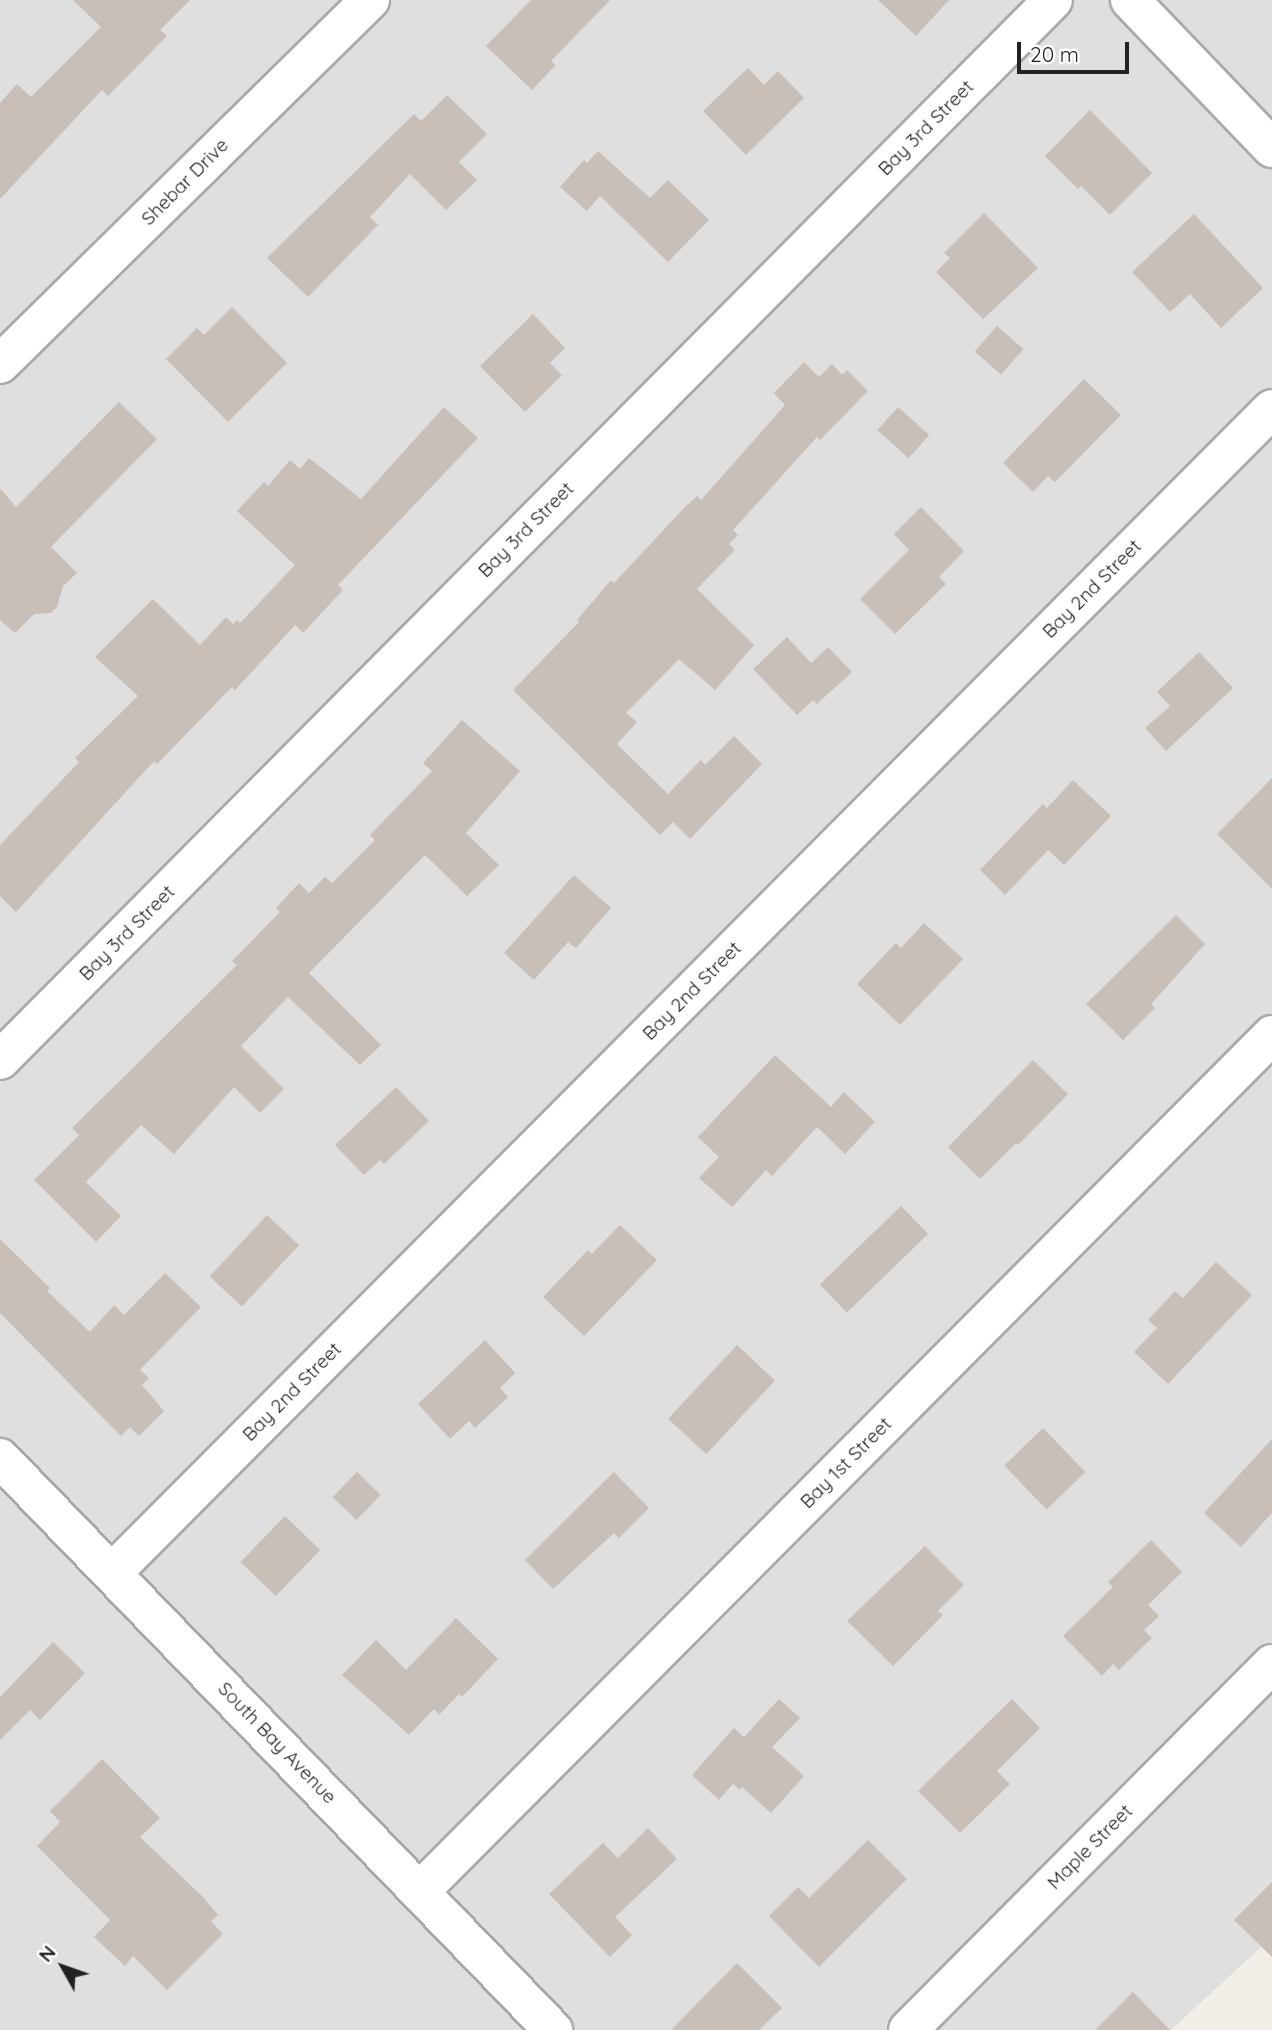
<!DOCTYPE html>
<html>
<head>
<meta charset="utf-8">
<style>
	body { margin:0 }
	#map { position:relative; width:1272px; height:2030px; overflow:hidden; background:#f2efe9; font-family:Quicksand,sans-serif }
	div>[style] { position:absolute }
	.residential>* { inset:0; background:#e0dfdf }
	.building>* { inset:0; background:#c7bfb8; transform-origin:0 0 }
	.roads { filter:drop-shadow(2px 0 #a9a9a9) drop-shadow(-2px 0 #a9a9a9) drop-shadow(0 2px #a9a9a9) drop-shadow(0 -2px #a9a9a9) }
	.minor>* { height:38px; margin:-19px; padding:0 19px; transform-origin:19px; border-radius:19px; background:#fff }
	span { translate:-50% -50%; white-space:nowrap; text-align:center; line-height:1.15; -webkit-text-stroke:6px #fff; paint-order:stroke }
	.street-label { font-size:19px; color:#222 }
	.north { position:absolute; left:28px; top:1932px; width:70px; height:70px; -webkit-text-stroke:5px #fff; paint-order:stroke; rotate:310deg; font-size:19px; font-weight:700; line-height:28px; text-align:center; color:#222 }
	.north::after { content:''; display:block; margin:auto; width:24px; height:32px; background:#222; clip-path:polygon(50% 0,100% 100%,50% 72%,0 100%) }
	.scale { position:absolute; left:1017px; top:42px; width:112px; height:32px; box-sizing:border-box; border:4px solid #222; border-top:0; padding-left:9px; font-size:21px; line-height:24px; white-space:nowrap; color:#222; -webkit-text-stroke:5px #fff; paint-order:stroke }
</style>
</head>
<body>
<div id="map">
	<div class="residential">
		<i style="clip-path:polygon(0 0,1272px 0,1272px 1937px,1171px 2030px,0 2030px)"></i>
	</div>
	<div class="building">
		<i style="clip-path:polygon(73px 0,190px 0,160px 30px,167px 36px,108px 96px,102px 90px,0 199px,0 103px,17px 84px,31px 97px,101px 27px)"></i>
		<i style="clip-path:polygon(531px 0,610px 0,551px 61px,556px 65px,532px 90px,486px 46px)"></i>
		<i style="clip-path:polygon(878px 0,949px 0,916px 36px)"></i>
		<i style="clip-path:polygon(748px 68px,764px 85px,778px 71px,804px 98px,746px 155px,703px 111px)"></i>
		<i style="clip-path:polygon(447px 95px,487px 134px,459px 162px,477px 180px,446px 210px,410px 174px,370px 217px,378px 225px,308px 297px,267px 258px,414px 114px,421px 121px)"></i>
		<i style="clip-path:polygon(1090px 110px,1152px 173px,1110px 215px,1081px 186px,1078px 189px,1045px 156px)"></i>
		<i style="clip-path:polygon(598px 151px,650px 198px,668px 180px,709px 220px,668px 262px,600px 196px,587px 211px,560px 187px,584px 160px,587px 163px)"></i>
		<i style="clip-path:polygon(984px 213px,1038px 268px,983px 319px,936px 272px,950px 258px,944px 253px)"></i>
		<i style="clip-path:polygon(1194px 214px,1263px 288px,1221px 328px,1190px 294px,1170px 312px,1132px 272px)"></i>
		<i style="clip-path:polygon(232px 307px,287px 363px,228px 422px,166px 359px,197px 328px,204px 335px)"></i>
		<i style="clip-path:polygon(533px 314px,565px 348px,550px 363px,562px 375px,525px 412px,480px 366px)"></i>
		<i style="left:997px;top:326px;width:35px;height:34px;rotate:41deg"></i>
		<i style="clip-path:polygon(804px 362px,819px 377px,832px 364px,842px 375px,847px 370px,868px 391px,820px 440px,817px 437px,733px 530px,738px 535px,729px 544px,735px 550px,697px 589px,754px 645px,715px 690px,679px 659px,626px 713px,637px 722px,617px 744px,668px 794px,701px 760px,705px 765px,734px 736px,762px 764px,690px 839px,673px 822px,660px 835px,513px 690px,579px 622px,577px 620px,611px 580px,614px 583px,684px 508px,697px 496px,701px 500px,785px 405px,774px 393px)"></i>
		<i style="clip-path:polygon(1084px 379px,1121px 415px,1055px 482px,1048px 476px,1033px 492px,1003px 463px)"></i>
		<i style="clip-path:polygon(119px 402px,157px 439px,51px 547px,77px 573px,63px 586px,57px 607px,51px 613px,34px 614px,15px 633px,0 620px,0 488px,16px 507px)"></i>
		<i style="clip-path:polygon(444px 407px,478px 438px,338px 585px,343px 590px,303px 633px,295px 625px,235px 690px,232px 687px,157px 764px,154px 761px,16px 912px,0 896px,0 845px,79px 762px,75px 758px,138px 696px,95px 657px,153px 599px,200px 645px,226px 617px,233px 624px,237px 620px,240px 623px,295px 565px,237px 511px,264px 482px,268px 486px,290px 460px,300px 469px,309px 458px,361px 499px)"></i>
		<i style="left:898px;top:407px;width:42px;height:31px;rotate:42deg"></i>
		<i style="clip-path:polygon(921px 507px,964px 551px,939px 577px,946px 584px,895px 634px,860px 599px,909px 550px,894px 534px)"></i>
		<i style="clip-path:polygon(787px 637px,811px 663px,828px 647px,852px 672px,817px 704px,813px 700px,797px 715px,753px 669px)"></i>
		<i style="clip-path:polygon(1199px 652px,1233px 688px,1166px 751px,1145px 728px,1170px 706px,1157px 692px)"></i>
		<i style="clip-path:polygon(462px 720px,520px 771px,466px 833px,499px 865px,467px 896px,425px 855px,309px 973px,381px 1045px,360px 1065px,288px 997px,241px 1046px,284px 1089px,260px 1113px,234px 1087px,174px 1154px,141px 1125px,86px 1182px,121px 1216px,96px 1242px,34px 1180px,79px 1135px,72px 1128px,237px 965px,232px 961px,280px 912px,276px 908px,299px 883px,309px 893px,325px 877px,332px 883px,375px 840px,370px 835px,432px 771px,423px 763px)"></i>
		<i style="clip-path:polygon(1272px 778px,1272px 889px,1217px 834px)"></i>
		<i style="clip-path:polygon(1073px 780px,1111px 816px,1064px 865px,1048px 850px,1005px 895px,980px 870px,1043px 804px,1047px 808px)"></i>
		<i style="clip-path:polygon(574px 875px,611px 908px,576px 948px,568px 942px,534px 980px,504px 953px)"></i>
		<i style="clip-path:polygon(1176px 915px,1205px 944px,1151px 1004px,1155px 1008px,1123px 1040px,1086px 1004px)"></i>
		<i style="clip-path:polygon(924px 923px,963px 959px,900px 1025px,857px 984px,896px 943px,901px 948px)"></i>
		<i style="clip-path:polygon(775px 1055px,831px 1107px,844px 1092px,875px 1122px,845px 1154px,817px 1127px,772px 1176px,766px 1170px,732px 1207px,699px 1178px,719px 1157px,698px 1137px)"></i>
		<i style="clip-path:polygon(1033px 1060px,1068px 1094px,1018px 1145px,1016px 1143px,980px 1179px,948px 1147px)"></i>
		<i style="clip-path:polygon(396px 1087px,429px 1121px,384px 1164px,380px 1160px,364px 1175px,335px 1145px)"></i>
		<i style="left:901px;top:1206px;width:39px;height:113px;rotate:46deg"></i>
		<i style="left:267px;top:1215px;width:44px;height:84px;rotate:43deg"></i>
		<i style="clip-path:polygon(620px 1225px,657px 1260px,584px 1336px,543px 1297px,588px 1250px,592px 1254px)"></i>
		<i style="clip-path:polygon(0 1239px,50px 1288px,47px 1291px,90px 1332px,114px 1305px,124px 1315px,165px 1273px,201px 1307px,140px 1370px,149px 1378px,142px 1385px,164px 1411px,139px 1436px,130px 1427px,121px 1436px,0 1313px)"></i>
		<i style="clip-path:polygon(1216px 1262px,1252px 1295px,1168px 1384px,1134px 1352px,1157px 1328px,1148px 1320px,1175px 1291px,1183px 1298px)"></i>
		<i style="clip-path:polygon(485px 1340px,515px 1373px,500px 1388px,508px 1397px,475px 1428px,469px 1421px,450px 1439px,418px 1404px)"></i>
		<i style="left:737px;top:1345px;width:52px;height:101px;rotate:43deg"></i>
		<i style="left:1043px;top:1428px;width:61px;height:54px;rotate:46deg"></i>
		<i style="clip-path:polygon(1272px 1439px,1272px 1513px,1241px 1547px,1204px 1513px)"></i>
		<i style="left:357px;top:1472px;width:33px;height:35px;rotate:44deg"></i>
		<i style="clip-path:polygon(614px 1472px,649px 1508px,619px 1538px,614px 1533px,553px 1589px,525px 1560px)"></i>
		<i style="left:285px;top:1516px;width:49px;height:64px;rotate:44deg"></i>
		<i style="clip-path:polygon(1151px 1540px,1182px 1572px,1148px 1605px,1159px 1616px,1144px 1630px,1152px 1638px,1119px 1670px,1113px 1664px,1102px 1676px,1063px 1636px,1113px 1587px,1108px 1582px)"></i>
		<i style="clip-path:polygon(925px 1546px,964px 1585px,938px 1611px,943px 1615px,893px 1666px,847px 1621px)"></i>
		<i style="clip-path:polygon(456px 1618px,498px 1659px,462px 1697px,459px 1694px,439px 1715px,434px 1709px,409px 1735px,342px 1675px,376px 1640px,406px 1670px)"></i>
		<i style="clip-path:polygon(53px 1642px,85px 1673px,40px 1720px,30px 1710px,0 1740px,0 1697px)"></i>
		<i style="clip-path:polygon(779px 1699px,800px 1718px,772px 1747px,804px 1776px,771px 1813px,742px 1787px,740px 1790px,733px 1784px,719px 1800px,692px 1775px,734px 1728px,744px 1737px)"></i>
		<i style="clip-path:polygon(1012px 1699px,1040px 1728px,997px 1771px,1010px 1784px,960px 1833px,918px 1791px)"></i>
		<i style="clip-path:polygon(102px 1759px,160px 1818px,140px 1837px,202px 1896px,218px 1915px,211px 1921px,223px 1934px,167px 1990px,133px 1956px,125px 1966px,94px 1937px,110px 1920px,37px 1846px,60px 1822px,50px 1811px)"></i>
		<i style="clip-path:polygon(648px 1828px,677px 1859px,615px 1917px,632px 1935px,610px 1957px,549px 1894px,603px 1843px,618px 1858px)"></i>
		<i style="clip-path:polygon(868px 1840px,907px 1879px,819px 1967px,769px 1916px,798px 1887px,809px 1898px)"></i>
		<i style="clip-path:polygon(1272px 1882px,1272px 1957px,1234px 1920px)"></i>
		<i style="clip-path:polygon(737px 1963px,782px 2008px,759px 2030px,671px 2030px)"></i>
		<i style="clip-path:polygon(1133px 1992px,1170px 2030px,1095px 2030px)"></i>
	</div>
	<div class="roads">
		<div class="minor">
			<i style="left:1130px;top:0;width:205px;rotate:46.2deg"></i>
			<i style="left:0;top:364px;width:519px;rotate:-44.53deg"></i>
			<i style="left:0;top:1060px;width:1494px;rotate:-45.19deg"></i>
			<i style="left:0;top:1458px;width:796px;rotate:45.97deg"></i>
			<i style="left:112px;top:1573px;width:1643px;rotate:-45.1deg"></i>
			<i style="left:420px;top:1891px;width:1208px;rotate:-45.13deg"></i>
			<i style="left:908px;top:2030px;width:516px;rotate:-45.16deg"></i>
		</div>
	</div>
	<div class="street-label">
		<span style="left:926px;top:128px;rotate:-45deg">Bay 3rd Street</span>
		<span style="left:185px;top:182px;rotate:-45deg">Shebar Drive</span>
		<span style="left:526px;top:530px;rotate:-45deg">Bay 3rd Street</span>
		<span style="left:1092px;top:589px;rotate:-45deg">Bay 2nd Street</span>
		<span style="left:127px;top:933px;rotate:-45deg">Bay 3rd Street</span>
		<span style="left:692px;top:991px;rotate:-45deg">Bay 2nd Street</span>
		<span style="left:292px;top:1392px;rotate:-45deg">Bay 2nd Street</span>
		<span style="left:846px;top:1463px;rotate:-45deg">Bay 1st Street</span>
		<span style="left:277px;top:1743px;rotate:46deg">South Bay Avenue</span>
		<span style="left:1090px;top:1847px;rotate:-45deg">Maple Street</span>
	</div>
	<div class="north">N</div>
	<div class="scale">20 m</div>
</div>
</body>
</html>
